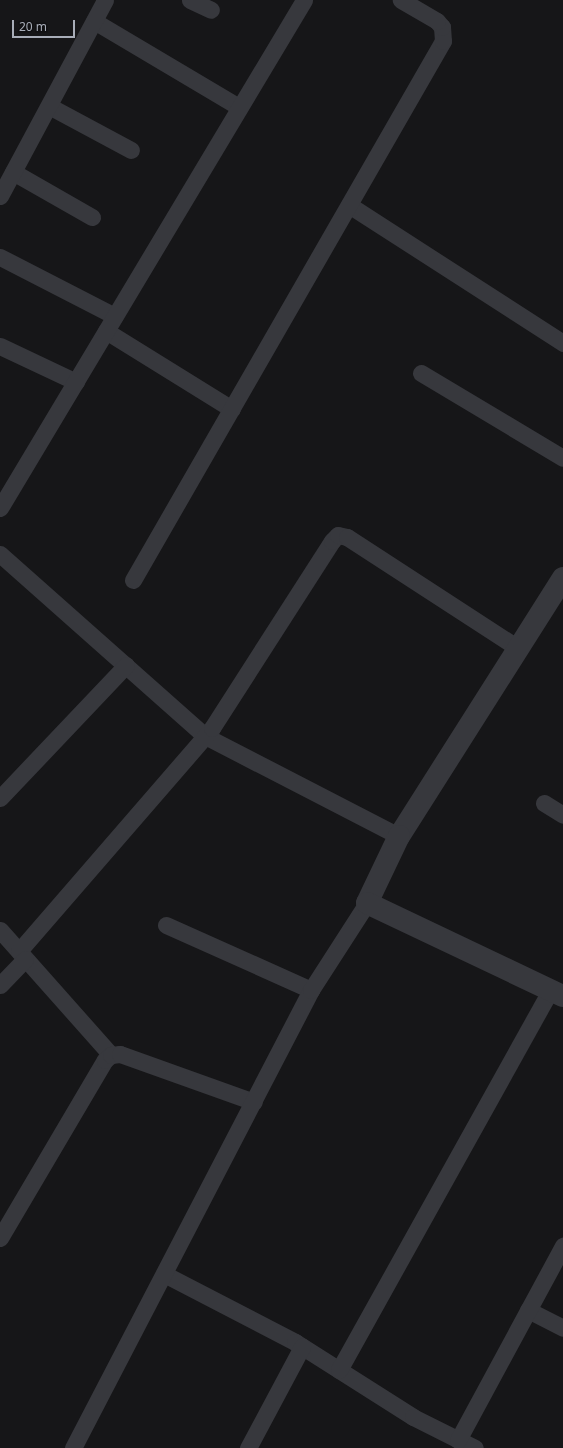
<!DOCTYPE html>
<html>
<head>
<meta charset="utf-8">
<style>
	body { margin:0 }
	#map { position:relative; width:563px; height:1448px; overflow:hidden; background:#161618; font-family:"Noto Sans",sans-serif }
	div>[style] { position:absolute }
	.minor>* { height:17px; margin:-8.5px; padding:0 8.5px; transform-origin:8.5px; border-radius:8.5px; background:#37383d }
	.tertiary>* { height:22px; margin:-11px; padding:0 11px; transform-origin:11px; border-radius:11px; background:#37383d }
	span { translate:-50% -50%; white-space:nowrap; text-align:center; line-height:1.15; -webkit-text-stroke:3px #111113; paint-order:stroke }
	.scale { position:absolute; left:12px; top:20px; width:63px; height:18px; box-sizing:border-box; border:2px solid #a8adb8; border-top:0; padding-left:5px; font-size:12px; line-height:14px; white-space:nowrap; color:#a8adb8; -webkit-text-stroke:3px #111113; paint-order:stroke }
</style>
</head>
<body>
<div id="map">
	<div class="minor">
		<i style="left:190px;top:0;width:23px;rotate:25deg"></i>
		<i style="left:94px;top:21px;width:169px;rotate:30.7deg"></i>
		<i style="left:49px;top:106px;width:93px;rotate:28.2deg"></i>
		<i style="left:13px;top:172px;width:91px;rotate:29.7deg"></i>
		<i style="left:0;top:196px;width:222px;rotate:-61.8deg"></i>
		<i style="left:349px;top:205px;width:255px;rotate:32.8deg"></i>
		<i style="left:0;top:257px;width:129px;rotate:27.2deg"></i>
		<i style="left:106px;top:331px;width:148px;rotate:31.8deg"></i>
		<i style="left:0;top:346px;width:84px;rotate:25.3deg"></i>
		<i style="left:421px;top:373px;width:165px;rotate:30.9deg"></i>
		<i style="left:0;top:508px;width:592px;rotate:-59.1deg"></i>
		<i style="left:0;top:554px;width:274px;rotate:41.6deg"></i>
		<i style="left:205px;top:736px;width:218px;rotate:27.3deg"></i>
		<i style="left:133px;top:580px;width:622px;rotate:-60.1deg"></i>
		<i style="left:443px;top:41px;width:14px;rotate:-94deg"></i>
		<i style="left:442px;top:27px;width:8px;rotate:-130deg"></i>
		<i style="left:437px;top:21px;width:42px;rotate:-149.7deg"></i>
		<i style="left:0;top:798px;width:183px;rotate:-46.5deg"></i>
		<i style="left:544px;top:803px;width:22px;rotate:32deg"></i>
		<i style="left:166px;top:925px;width:159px;rotate:24.1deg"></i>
		<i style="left:0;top:930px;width:167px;rotate:48.4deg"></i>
		<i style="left:19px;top:951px;width:295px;rotate:-49.1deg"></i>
		<i style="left:212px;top:728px;width:222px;rotate:-57.3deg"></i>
		<i style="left:332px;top:541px;width:8px;rotate:-45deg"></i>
		<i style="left:338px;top:535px;width:9px;rotate:13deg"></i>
		<i style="left:347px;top:537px;width:204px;rotate:33deg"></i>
		<i style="left:0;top:985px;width:36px;rotate:-46deg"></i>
		<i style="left:0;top:1238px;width:207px;rotate:-59.5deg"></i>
		<i style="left:105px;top:1060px;width:8px;rotate:-40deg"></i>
		<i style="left:111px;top:1055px;width:9px;rotate:-6deg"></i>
		<i style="left:120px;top:1054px;width:142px;rotate:19.7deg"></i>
		<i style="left:164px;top:1274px;width:148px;rotate:27.4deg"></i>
		<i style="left:295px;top:1342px;width:140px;rotate:32.4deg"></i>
		<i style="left:413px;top:1417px;width:69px;rotate:26.6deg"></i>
		<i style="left:528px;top:1310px;width:39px;rotate:27deg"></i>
		<i style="left:339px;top:1370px;width:436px;rotate:-60.9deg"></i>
		<i style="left:458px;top:1440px;width:221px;rotate:-61.6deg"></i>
		<i style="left:73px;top:1448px;width:516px;rotate:-62.54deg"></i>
		<i style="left:311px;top:990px;width:103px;rotate:-57.2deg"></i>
		<i style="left:248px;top:1448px;width:115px;rotate:-61.9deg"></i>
	</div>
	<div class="tertiary">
		<i style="left:563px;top:578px;width:306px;rotate:122.4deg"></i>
		<i style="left:399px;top:836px;width:74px;rotate:115.5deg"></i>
		<i style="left:367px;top:903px;width:217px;rotate:25.4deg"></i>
	</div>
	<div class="scale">20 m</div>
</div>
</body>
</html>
